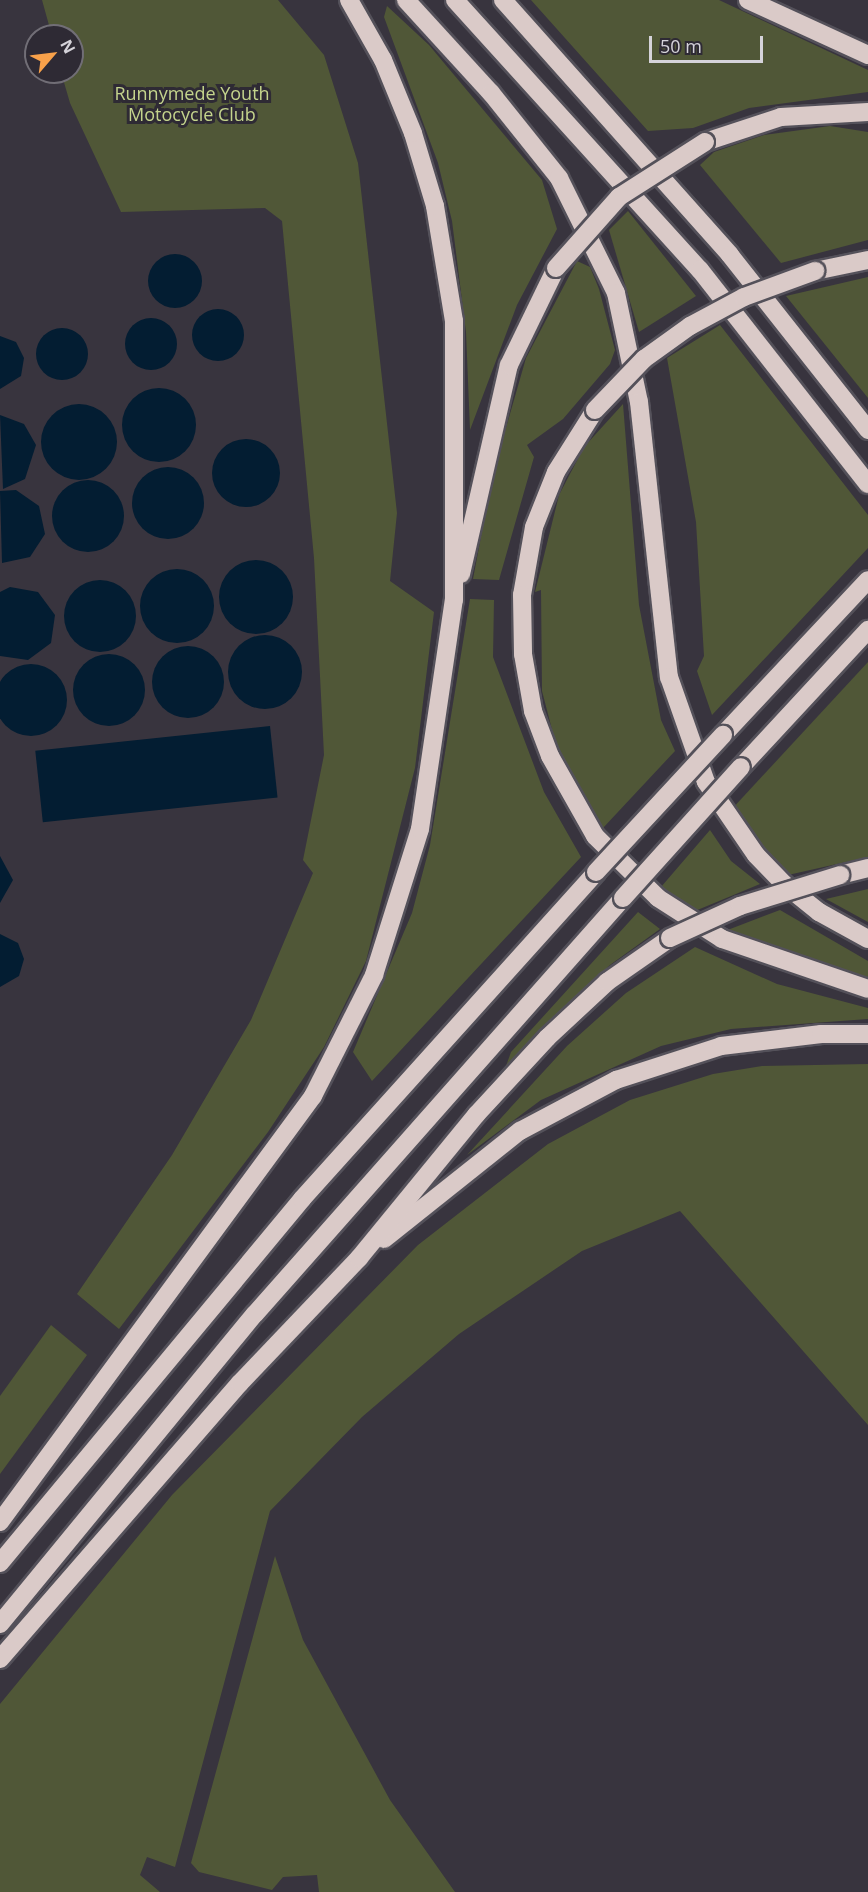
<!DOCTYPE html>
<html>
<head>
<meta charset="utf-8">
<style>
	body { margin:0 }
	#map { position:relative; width:868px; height:1892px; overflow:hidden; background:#38343e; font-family:"Open Sans",sans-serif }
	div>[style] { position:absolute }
	.green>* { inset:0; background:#505737 }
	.water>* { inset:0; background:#031d32; transform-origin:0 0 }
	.round { border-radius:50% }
	.roads { filter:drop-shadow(2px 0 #54515a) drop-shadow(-2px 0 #54515a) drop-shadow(0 2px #54515a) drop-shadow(0 -2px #54515a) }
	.highway>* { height:18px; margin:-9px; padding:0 9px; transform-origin:9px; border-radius:9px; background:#dacac8 }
	.bridges { filter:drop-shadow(2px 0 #54515a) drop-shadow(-2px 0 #54515a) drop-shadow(0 2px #54515a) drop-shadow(0 -2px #54515a) }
	.highway-bridge>* { height:18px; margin:-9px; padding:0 9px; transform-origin:9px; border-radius:9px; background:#dacac8 }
	span { translate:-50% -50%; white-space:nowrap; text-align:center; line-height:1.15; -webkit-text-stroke:6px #2e2a34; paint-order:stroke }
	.park-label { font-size:18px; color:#c4d48c }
	.north { position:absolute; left:24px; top:24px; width:60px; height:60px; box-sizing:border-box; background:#2e2a34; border:2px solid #716e76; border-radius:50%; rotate:62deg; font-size:16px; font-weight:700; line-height:24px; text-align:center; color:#d5d3da }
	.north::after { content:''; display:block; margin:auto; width:21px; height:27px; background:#f8a14a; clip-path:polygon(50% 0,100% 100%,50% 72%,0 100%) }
	.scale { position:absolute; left:649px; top:36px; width:114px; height:27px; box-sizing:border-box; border:3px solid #d5d3da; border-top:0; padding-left:8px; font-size:18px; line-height:21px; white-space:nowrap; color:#d5d3da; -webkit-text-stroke:4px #2e2a34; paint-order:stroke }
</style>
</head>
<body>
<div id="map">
	<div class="green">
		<i style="clip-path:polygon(42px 0,278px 0,324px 55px,358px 163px,397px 513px,390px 581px,434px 612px,415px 768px,366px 961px,324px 1047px,268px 1132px,119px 1329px,77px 1294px,172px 1155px,251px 1020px,313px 873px,303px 860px,324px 755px,314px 558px,282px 221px,265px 208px,121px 212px,70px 103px,61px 72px,72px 72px,72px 36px,52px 36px)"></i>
		<i style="clip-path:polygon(531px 0,719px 0,868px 70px,868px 92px,749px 108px,693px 128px,648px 131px)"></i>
		<i style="clip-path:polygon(387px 6px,429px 45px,542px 180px,557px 229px,517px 305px,470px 430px,466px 332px,452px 221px,438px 163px,384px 17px)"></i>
		<i style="clip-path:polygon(830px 126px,868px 132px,868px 240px,781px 263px,700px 165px,714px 152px,764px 135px)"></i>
		<i style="clip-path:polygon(628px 211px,696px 296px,639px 332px,609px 230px)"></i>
		<i style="clip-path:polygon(577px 261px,590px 267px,599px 289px,615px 350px,610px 364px,563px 419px,527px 445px,534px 457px,499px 580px,473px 579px,493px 473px,526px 358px)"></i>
		<i style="clip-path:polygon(868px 277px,868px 398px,786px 296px)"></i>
		<i style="clip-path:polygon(720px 325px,868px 515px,868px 548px,712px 715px,697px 671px,704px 656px,696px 522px,667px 358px)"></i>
		<i style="clip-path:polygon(623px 404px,639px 605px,661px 720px,675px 751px,603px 828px,556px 745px,542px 691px,541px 590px,535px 592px,559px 495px,584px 447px)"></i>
		<i style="clip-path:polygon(470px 599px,494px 600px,493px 657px,544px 792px,581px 857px,372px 1081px,353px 1052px,412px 913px,430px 845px)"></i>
		<i style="clip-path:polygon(868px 662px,868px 857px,788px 875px,731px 810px)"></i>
		<i style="clip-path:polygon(710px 830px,731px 861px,760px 884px,695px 911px,661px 887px)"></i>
		<i style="clip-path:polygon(868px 889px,868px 922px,826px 899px)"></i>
		<i style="clip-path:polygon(780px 910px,868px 961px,868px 980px,725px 931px)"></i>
		<i style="clip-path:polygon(638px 912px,660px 929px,610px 965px,506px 1066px,511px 1052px)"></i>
		<i style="clip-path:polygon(695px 947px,777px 984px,868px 1008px,868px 1019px,731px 1029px,661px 1046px,541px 1100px,467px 1155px,567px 1046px,626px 993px)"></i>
		<i style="clip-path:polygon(868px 1064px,868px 1425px,680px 1211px,582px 1251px,459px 1334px,362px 1417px,270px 1511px,175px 1867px,147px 1857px,140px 1875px,160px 1892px,0 1892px,0 1704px,172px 1495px,418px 1245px,548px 1144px,630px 1100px,713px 1074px,762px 1066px)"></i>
		<i style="clip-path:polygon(51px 1325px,87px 1355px,0 1474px,0 1396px)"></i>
		<i style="clip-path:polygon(275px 1556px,303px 1640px,390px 1800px,455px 1892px,319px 1892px,317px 1875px,283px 1877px,272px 1890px,199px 1872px,191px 1863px)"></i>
	</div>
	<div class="water">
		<i class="round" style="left:148px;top:254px;width:54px;height:54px"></i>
		<i class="round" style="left:192px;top:309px;width:52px;height:52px"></i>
		<i class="round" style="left:125px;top:318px;width:52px;height:52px"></i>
		<i class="round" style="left:36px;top:328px;width:52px;height:52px"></i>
		<i style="clip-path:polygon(0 336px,16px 342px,24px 358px,21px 376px,0 389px)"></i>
		<i class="round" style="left:122px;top:388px;width:74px;height:74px"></i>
		<i class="round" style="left:41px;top:404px;width:76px;height:76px"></i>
		<i style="clip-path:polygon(0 415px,24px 424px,36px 445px,25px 479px,3px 489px)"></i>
		<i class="round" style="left:212px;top:439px;width:68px;height:68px"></i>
		<i class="round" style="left:132px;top:467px;width:72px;height:72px"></i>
		<i class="round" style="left:52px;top:480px;width:72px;height:72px"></i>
		<i style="clip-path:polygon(16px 490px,39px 506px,45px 534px,30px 557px,2px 563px,0 491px)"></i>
		<i class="round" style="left:219px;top:560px;width:74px;height:74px"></i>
		<i class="round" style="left:140px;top:569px;width:74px;height:74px"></i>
		<i class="round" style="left:64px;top:580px;width:72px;height:72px"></i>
		<i style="clip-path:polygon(10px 587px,38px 592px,55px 615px,51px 643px,28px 660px,0 656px,0 592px)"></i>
		<i class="round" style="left:228px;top:635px;width:74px;height:74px"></i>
		<i class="round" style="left:152px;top:646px;width:72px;height:72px"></i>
		<i class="round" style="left:73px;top:654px;width:72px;height:72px"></i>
		<i class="round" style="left:-5px;top:664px;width:72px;height:72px"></i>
		<i style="left:270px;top:726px;width:72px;height:236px;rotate:84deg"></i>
		<i style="clip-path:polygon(0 856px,13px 880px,0 903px)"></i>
		<i style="clip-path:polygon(0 934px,18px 943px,24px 959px,19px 976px,0 987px)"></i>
	</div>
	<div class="roads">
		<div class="highway">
			<i style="left:406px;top:0;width:126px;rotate:47.6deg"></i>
			<i style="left:491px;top:93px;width:109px;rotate:51.3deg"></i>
			<i style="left:559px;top:178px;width:128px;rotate:63.6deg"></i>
			<i style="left:616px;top:293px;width:111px;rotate:78.1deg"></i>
			<i style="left:639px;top:402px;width:277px;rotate:83.8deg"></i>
			<i style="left:669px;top:677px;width:111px;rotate:70.6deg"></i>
			<i style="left:706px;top:782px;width:88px;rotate:55.6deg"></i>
			<i style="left:756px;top:855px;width:40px;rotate:46deg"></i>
			<i style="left:784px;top:884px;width:45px;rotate:38.7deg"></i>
			<i style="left:819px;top:912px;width:56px;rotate:28.9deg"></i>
			<i style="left:455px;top:0;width:365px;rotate:47.8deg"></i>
			<i style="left:700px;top:270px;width:272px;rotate:51.9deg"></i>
			<i style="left:503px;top:0;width:341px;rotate:48.3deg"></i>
			<i style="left:730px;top:255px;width:223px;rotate:51.7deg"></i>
			<i style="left:748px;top:0;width:132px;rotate:24.6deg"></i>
			<i style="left:705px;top:142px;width:80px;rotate:-18.2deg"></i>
			<i style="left:781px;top:117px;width:87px;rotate:-3.3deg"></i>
			<i style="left:815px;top:271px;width:54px;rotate:-11.7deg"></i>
			<i style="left:595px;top:410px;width:73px;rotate:122.2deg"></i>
			<i style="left:556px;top:472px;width:59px;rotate:111.8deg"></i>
			<i style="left:534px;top:527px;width:69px;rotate:100deg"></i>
			<i style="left:522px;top:595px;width:59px;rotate:89deg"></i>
			<i style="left:523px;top:654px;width:58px;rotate:80deg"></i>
			<i style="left:533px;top:711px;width:48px;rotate:69.3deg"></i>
			<i style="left:550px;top:756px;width:92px;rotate:60.6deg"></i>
			<i style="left:595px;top:836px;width:88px;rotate:44.5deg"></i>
			<i style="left:658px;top:898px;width:76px;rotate:32.6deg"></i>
			<i style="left:722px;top:939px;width:154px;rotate:18.9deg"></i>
			<i style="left:461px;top:574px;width:214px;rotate:-77.1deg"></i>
			<i style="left:509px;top:365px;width:108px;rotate:-64.1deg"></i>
			<i style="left:723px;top:735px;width:212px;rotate:-46.9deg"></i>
			<i style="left:741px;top:767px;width:187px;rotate:-47.2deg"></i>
			<i style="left:840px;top:875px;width:29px;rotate:-14deg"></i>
			<i style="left:384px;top:1239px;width:174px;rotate:-38.5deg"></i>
			<i style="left:520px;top:1131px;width:109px;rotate:-28deg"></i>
			<i style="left:616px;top:1080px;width:110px;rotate:-17.9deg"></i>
			<i style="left:721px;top:1046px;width:101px;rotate:-6.8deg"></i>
			<i style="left:821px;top:1034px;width:47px"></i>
			<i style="left:0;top:1522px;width:529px;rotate:-53.69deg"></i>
			<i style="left:313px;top:1096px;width:136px;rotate:-63.2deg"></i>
			<i style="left:374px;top:975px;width:153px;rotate:-72.5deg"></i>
			<i style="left:420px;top:829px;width:232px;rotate:-81.6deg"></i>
			<i style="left:454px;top:600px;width:279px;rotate:-90deg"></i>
			<i style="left:454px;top:321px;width:117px;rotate:-99.4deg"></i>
			<i style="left:435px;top:206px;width:76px;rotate:-106.8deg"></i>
			<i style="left:413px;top:133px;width:79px;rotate:-112.3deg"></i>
			<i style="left:383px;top:60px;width:69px;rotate:-119.5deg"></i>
			<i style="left:0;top:1563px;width:473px;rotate:-50.3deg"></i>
			<i style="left:302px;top:1199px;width:440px;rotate:-48deg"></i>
			<i style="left:0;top:1624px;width:401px;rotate:-50.6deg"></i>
			<i style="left:255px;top:1314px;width:555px;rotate:-48.5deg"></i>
			<i style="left:0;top:1659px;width:366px;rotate:-49deg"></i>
			<i style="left:240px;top:1383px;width:173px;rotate:-46.4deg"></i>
			<i style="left:359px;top:1258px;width:185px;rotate:-50.7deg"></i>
			<i style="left:476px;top:1115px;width:105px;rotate:-47.3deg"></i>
			<i style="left:547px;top:1038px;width:82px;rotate:-43deg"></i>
			<i style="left:607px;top:982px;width:77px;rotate:-34.9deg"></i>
		</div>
	</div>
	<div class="bridges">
		<div class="highway-bridge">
			<i style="left:556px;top:268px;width:95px;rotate:-48.4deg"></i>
			<i style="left:619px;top:197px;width:102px;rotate:-32.6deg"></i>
			<i style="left:595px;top:410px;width:71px;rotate:-46.1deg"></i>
			<i style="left:644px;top:359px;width:57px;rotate:-35.7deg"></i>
			<i style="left:690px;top:326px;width:61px;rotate:-28.2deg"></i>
			<i style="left:744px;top:297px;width:76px;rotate:-20.1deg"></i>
			<i style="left:596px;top:872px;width:187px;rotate:-47.2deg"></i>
			<i style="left:623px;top:898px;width:176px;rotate:-48deg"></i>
			<i style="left:670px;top:938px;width:77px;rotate:-24.6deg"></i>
			<i style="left:740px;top:906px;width:105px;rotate:-17.2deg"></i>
		</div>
	</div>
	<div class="park-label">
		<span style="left:192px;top:104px">Runnymede Youth<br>Motocycle Club</span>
	</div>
	<div class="north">N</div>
	<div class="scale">50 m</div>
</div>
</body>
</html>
